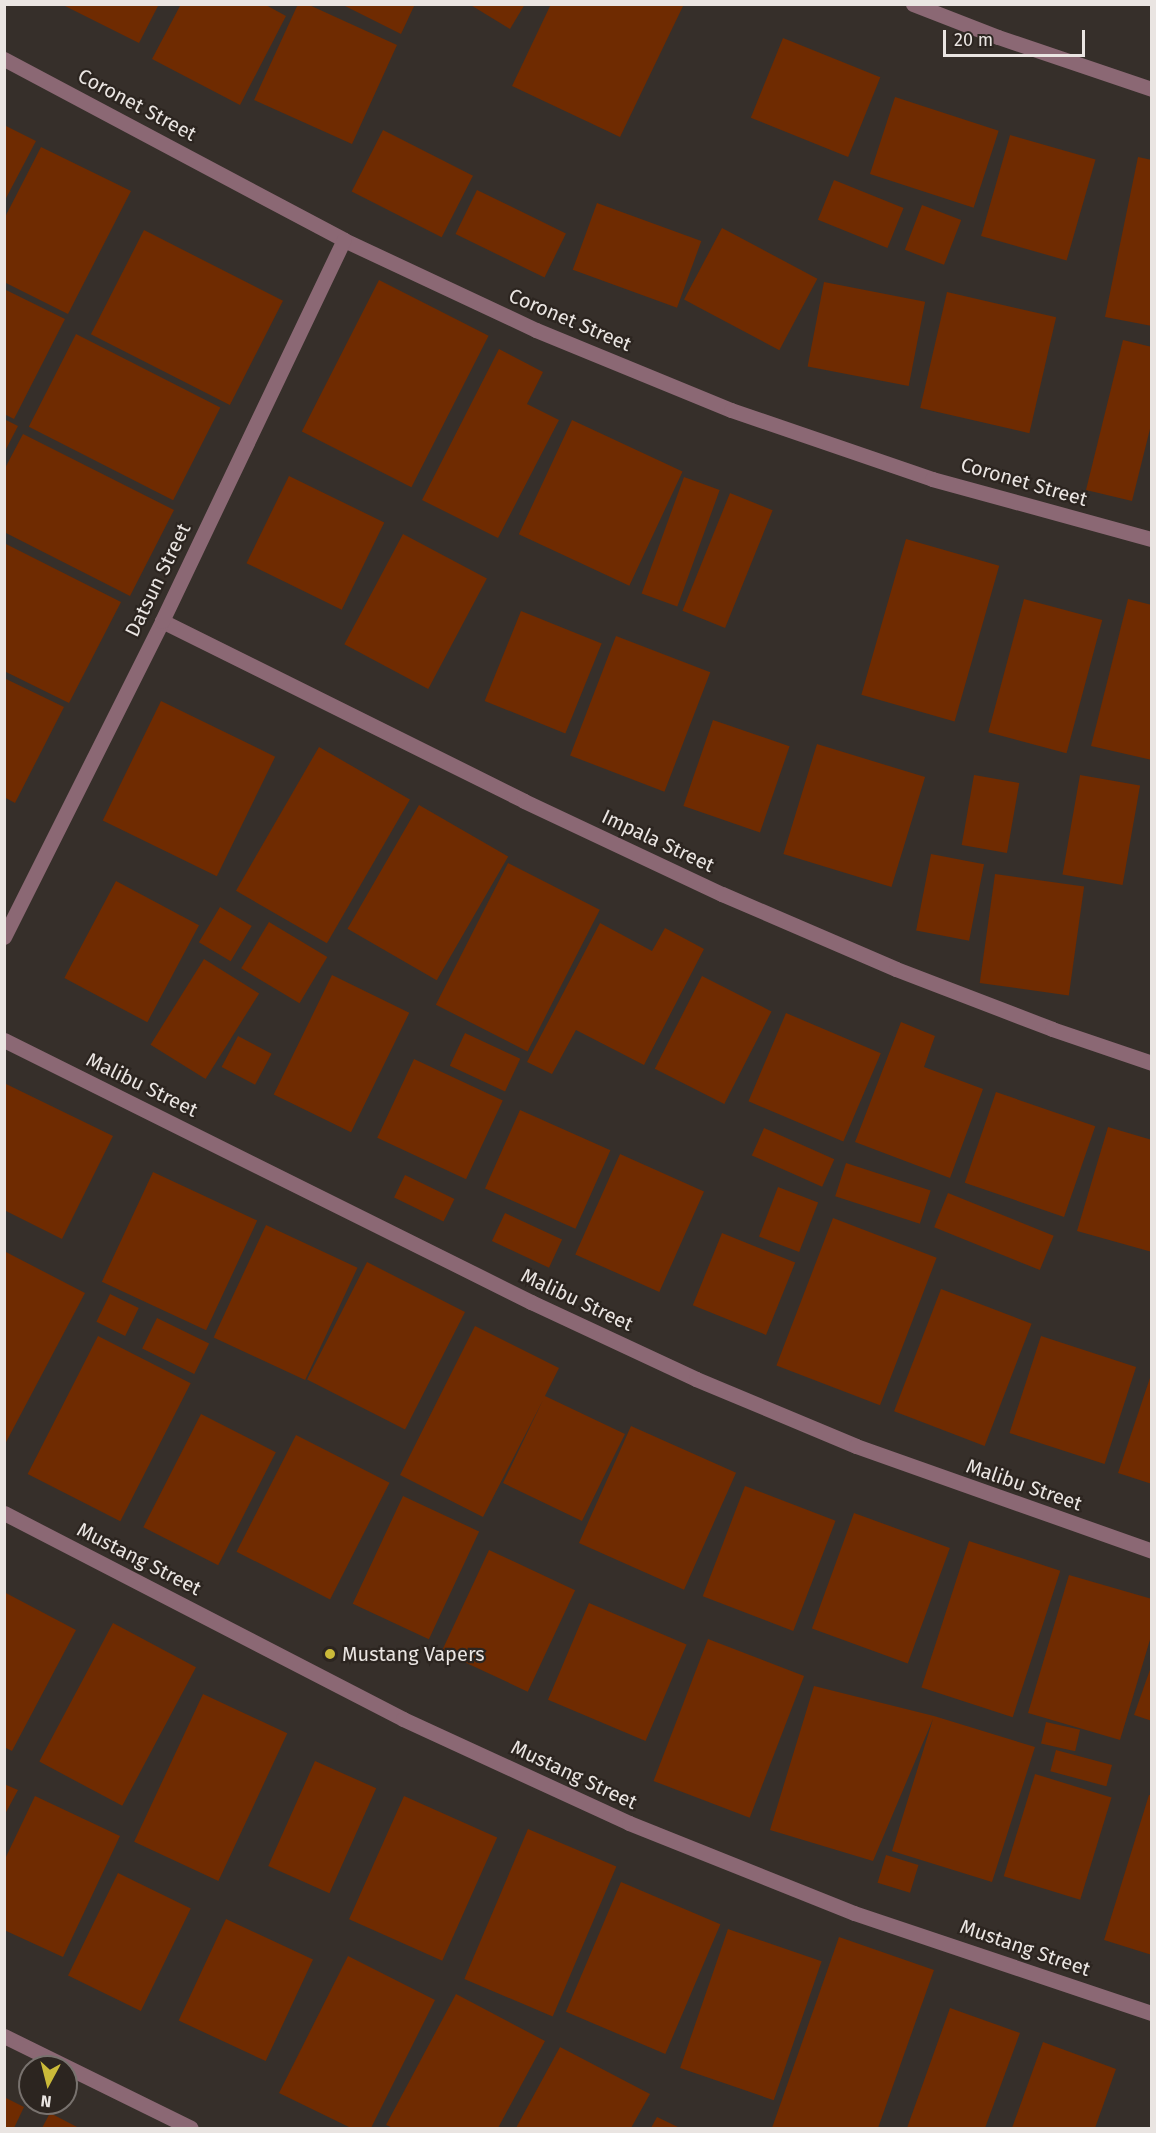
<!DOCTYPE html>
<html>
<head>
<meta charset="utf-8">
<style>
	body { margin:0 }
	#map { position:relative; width:1156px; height:2133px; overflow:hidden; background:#362f2a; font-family:"Fira Sans",sans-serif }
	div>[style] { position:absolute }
	.building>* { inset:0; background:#6f2b01; transform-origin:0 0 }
	.minor>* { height:15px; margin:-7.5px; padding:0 7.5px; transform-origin:7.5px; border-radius:7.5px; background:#8b6874 }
	.dots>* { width:16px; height:16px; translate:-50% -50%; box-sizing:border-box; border:3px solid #2c2520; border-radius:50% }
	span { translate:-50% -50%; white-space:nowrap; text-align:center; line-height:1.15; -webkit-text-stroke:4.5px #2c2520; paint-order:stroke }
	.street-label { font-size:20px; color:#eae5e2 }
	.poi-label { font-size:20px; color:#eae5e2 }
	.left { translate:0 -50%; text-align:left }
	.frame { position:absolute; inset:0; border:6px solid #eae5e2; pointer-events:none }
	.north { position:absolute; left:18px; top:2055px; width:60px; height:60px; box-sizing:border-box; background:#2c2520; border:2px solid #78726e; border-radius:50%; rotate:187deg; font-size:16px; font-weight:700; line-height:24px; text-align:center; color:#eae5e2 }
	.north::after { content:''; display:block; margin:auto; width:21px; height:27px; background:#cbba39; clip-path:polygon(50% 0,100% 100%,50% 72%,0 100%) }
	.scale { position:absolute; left:943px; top:30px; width:142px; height:27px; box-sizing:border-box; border:3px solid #eae5e2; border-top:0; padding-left:8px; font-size:18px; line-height:21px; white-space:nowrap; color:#eae5e2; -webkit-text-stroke:4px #2c2520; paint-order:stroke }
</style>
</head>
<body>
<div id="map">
	<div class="building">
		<i style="clip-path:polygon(61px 4px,159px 4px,139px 43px)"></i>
		<i style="clip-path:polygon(181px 4px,264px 4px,286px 16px,240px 105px,152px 59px)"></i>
		<i style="clip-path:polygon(298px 4px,307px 4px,397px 45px,352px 144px,254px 100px)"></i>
		<i style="clip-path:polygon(341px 4px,415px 4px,401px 34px)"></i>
		<i style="clip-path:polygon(469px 4px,525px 4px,510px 29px)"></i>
		<i style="clip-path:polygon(551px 4px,684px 4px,620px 137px,512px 86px)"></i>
		<i style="left:783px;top:38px;width:105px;height:86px;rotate:22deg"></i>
		<i style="left:895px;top:97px;width:109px;height:81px;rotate:18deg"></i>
		<i style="clip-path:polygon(4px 125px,36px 141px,4px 202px)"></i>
		<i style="left:383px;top:130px;width:101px;height:69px;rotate:27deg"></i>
		<i style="left:1010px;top:135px;width:89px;height:105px;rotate:16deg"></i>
		<i style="clip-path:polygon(41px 147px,131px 191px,68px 314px,4px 282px,4px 219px)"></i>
		<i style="clip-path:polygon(1138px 157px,1152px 160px,1152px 326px,1105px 317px)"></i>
		<i style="left:834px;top:180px;width:75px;height:43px;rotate:22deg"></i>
		<i style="left:477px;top:190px;width:99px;height:49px;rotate:26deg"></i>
		<i style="left:597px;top:203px;width:111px;height:71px;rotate:20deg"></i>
		<i style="left:922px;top:205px;width:42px;height:48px;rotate:21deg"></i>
		<i style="left:722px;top:228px;width:108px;height:81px;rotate:28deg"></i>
		<i style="left:144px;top:230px;width:156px;height:117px;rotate:27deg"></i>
		<i style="left:379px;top:280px;width:123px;height:170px;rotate:27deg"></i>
		<i style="left:824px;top:282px;width:103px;height:86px;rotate:11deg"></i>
		<i style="clip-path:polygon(4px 289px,65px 319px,14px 419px,4px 414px)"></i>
		<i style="left:947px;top:292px;width:112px;height:119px;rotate:13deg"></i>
		<i style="left:76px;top:334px;width:162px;height:104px;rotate:27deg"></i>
		<i style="clip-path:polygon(1123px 340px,1152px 347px,1152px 421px,1132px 501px,1086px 490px)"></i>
		<i style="clip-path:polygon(499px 349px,543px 372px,527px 404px,559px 420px,498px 538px,422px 500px)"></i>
		<i style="clip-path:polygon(4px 419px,18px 426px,4px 453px)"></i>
		<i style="left:572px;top:420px;width:122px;height:126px;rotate:25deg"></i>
		<i style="clip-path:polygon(23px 434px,174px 510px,130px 596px,4px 532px,4px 470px)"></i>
		<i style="left:289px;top:476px;width:106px;height:97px;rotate:26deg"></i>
		<i style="left:684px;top:477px;width:38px;height:124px;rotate:20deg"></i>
		<i style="left:730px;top:493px;width:46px;height:127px;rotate:22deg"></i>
		<i style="left:403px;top:534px;width:95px;height:125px;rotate:28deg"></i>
		<i style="left:906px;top:539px;width:97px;height:162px;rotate:16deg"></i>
		<i style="clip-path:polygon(4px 543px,121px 602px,69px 703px,4px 671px)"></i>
		<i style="left:1024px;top:599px;width:81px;height:138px;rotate:15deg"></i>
		<i style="clip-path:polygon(1128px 599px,1152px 605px,1152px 760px,1091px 746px)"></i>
		<i style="left:521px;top:611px;width:87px;height:97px;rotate:22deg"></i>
		<i style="left:616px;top:636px;width:101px;height:128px;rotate:21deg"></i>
		<i style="clip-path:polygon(4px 678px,64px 707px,15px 803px,4px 797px)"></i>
		<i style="left:161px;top:701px;width:127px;height:133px;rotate:26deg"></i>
		<i style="left:713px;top:720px;width:81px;height:91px;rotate:19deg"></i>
		<i style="left:817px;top:744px;width:113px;height:115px;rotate:17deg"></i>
		<i style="left:319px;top:747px;width:105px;height:166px;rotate:30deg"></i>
		<i style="left:974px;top:775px;width:46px;height:71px;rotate:10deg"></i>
		<i style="left:1080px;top:775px;width:61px;height:101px;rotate:10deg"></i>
		<i style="left:419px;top:805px;width:103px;height:143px;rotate:30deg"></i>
		<i style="left:931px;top:854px;width:54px;height:78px;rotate:11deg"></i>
		<i style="left:508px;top:863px;width:103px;height:159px;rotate:27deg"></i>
		<i style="left:995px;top:874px;width:90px;height:110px;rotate:8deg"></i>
		<i style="left:116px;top:881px;width:94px;height:110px;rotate:28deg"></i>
		<i style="left:220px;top:907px;width:37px;height:41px;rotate:31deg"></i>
		<i style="left:269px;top:922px;width:68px;height:54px;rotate:31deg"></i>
		<i style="clip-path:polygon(600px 923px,652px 951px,665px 928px,704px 949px,644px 1065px,576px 1030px,552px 1074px,527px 1062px)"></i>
		<i style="left:204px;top:959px;width:65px;height:101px;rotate:32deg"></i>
		<i style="left:332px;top:975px;width:86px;height:133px;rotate:26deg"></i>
		<i style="left:702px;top:976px;width:78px;height:104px;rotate:27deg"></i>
		<i style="left:786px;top:1013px;width:103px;height:96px;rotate:23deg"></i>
		<i style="clip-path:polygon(901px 1022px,935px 1036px,924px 1067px,983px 1089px,950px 1178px,855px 1142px)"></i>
		<i style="left:465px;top:1033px;width:61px;height:36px;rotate:25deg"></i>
		<i style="left:238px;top:1036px;width:38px;height:35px;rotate:28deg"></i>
		<i style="left:414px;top:1059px;width:98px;height:87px;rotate:25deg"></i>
		<i style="clip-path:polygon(4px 1083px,113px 1136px,62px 1239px,4px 1210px)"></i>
		<i style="left:996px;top:1092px;width:105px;height:96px;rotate:19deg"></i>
		<i style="left:520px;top:1110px;width:99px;height:86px;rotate:24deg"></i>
		<i style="clip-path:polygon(1108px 1127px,1152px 1140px,1152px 1252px,1077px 1231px)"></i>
		<i style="left:764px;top:1128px;width:77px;height:30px;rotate:24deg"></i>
		<i style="left:620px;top:1154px;width:92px;height:110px;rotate:24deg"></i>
		<i style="left:846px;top:1163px;width:89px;height:35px;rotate:18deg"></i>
		<i style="left:153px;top:1172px;width:115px;height:121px;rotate:25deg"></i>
		<i style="left:405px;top:1175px;width:55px;height:25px;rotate:26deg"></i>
		<i style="left:778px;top:1187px;width:43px;height:53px;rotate:21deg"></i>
		<i style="left:948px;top:1193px;width:114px;height:37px;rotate:22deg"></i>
		<i style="left:505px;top:1213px;width:63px;height:31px;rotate:25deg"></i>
		<i style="left:833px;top:1218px;width:111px;height:158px;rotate:21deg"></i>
		<i style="left:266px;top:1225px;width:101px;height:124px;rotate:25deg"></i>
		<i style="left:722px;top:1233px;width:79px;height:78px;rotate:22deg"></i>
		<i style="clip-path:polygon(4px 1251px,85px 1293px,4px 1446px)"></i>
		<i style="left:367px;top:1262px;width:110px;height:132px;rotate:27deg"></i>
		<i style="left:941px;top:1289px;width:97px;height:131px;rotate:21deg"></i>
		<i style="left:110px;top:1294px;width:32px;height:31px;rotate:26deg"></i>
		<i style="left:157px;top:1318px;width:58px;height:34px;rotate:26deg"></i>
		<i style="clip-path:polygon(475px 1326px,559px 1368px,545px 1396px,625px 1434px,582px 1521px,503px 1483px,543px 1400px,483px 1517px,400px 1475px)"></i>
		<i style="left:98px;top:1336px;width:104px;height:155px;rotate:27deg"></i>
		<i style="left:1041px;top:1336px;width:100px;height:102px;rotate:18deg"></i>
		<i style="clip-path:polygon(1152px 1372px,1152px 1484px,1118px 1473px)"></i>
		<i style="left:201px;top:1414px;width:84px;height:127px;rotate:27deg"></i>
		<i style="left:631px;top:1426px;width:115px;height:128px;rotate:24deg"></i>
		<i style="left:296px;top:1435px;width:105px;height:131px;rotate:27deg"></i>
		<i style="left:745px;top:1486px;width:97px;height:118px;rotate:21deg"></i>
		<i style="left:403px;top:1496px;width:84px;height:119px;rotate:25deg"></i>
		<i style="left:854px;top:1513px;width:102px;height:123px;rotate:20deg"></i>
		<i style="left:969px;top:1541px;width:96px;height:154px;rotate:18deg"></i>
		<i style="left:489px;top:1550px;width:95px;height:112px;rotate:25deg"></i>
		<i style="clip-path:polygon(1069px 1575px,1152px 1599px,1152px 1633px,1120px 1740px,1028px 1713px)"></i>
		<i style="clip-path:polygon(4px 1592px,76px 1630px,12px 1751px,4px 1747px)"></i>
		<i style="left:589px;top:1603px;width:106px;height:105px;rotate:23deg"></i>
		<i style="left:113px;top:1623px;width:94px;height:157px;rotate:28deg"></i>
		<i style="left:708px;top:1639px;width:103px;height:152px;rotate:21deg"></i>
		<i style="clip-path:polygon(1152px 1664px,1152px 1721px,1134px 1715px)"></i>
		<i style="clip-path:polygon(814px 1686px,934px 1716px,1035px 1747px,992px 1882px,892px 1851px,933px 1719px,873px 1861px,770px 1830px)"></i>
		<i style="left:203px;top:1694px;width:93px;height:163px;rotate:25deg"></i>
		<i style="left:1046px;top:1722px;width:35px;height:22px;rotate:13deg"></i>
		<i style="left:1056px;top:1750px;width:58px;height:22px;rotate:15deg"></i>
		<i style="left:315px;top:1761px;width:67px;height:115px;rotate:24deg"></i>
		<i style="left:1035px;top:1774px;width:80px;height:107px;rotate:17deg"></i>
		<i style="clip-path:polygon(4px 1784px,18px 1790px,4px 1816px)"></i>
		<i style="clip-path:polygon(1149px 1795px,1152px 1795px,1152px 1955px,1104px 1940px)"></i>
		<i style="clip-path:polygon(35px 1796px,120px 1836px,63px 1957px,4px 1930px,4px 1861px)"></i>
		<i style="left:404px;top:1796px;width:102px;height:135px;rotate:24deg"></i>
		<i style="left:528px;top:1829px;width:96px;height:163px;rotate:23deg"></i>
		<i style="left:886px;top:1855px;width:34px;height:29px;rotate:17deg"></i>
		<i style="left:118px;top:1873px;width:81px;height:114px;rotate:26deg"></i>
		<i style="left:621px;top:1882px;width:108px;height:141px;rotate:23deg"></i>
		<i style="left:226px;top:1919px;width:96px;height:112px;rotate:25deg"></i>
		<i style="left:728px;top:1929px;width:99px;height:147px;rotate:19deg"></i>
		<i style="clip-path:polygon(839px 1937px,934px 1970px,878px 2128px,772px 2128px)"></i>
		<i style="clip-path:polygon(348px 1956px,435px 2000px,371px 2128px,351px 2128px,279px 2093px)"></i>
		<i style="clip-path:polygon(456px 1994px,545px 2041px,498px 2128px,393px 2128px,386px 2125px)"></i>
		<i style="clip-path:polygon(950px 2008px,1020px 2033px,985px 2128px,907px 2128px)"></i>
		<i style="clip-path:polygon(1043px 2042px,1116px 2069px,1095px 2128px,1012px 2128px)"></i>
		<i style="clip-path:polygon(560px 2047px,650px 2094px,631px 2128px,516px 2128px)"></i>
		<i style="clip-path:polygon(4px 2097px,24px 2107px,14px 2128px,4px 2128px)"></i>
		<i style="clip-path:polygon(50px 2113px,79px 2128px,42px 2128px)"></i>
		<i style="clip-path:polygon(657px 2117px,680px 2128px,651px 2128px)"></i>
	</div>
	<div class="minor">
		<i style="left:913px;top:4px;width:91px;rotate:21.2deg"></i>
		<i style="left:998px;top:37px;width:163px;rotate:18.7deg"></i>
		<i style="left:4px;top:59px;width:385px;rotate:28deg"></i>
		<i style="left:344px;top:240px;width:212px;rotate:25.1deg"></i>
		<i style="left:536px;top:330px;width:211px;rotate:22.3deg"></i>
		<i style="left:731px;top:410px;width:213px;rotate:18.9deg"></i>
		<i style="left:932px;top:479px;width:228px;rotate:15.3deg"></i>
		<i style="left:162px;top:621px;width:404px;rotate:26.4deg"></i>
		<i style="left:524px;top:801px;width:219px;rotate:25.2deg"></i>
		<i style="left:722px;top:894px;width:189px;rotate:23.3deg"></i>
		<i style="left:896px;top:969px;width:167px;rotate:21deg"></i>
		<i style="left:1052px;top:1029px;width:106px;rotate:18.8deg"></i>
		<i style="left:4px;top:937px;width:353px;rotate:-63.4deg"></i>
		<i style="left:162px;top:621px;width:422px;rotate:-64.5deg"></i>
		<i style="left:4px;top:1040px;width:589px;rotate:26.43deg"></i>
		<i style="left:531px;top:1302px;width:182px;rotate:25deg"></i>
		<i style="left:696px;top:1379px;width:173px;rotate:22.7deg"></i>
		<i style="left:856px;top:1446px;width:314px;rotate:19.5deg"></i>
		<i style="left:4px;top:1513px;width:449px;rotate:27.3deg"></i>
		<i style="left:403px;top:1719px;width:249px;rotate:24.7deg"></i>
		<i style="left:629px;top:1823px;width:242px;rotate:21.8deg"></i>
		<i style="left:854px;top:1913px;width:314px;rotate:18.6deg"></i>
		<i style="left:4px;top:2036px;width:208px;rotate:26.2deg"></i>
	</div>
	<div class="dots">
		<i style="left:330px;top:1654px;background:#cbba39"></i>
	</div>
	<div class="street-label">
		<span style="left:137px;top:105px;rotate:28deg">Coronet Street</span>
		<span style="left:570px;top:320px;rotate:23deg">Coronet Street</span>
		<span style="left:1024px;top:482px;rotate:16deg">Coronet Street</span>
		<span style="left:158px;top:580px;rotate:-64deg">Datsun Street</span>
		<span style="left:658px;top:841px;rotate:25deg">Impala Street</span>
		<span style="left:142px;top:1085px;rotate:26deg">Malibu Street</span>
		<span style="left:577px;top:1300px;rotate:25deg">Malibu Street</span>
		<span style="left:1024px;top:1485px;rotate:19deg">Malibu Street</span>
		<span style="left:139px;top:1559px;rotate:27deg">Mustang Street</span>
		<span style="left:574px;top:1775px;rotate:25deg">Mustang Street</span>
		<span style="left:1025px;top:1948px;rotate:19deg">Mustang Street</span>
	</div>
	<div class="poi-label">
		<span class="left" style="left:342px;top:1654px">Mustang Vapers</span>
	</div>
	<div class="frame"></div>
	<div class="north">N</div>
	<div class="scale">20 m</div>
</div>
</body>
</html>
